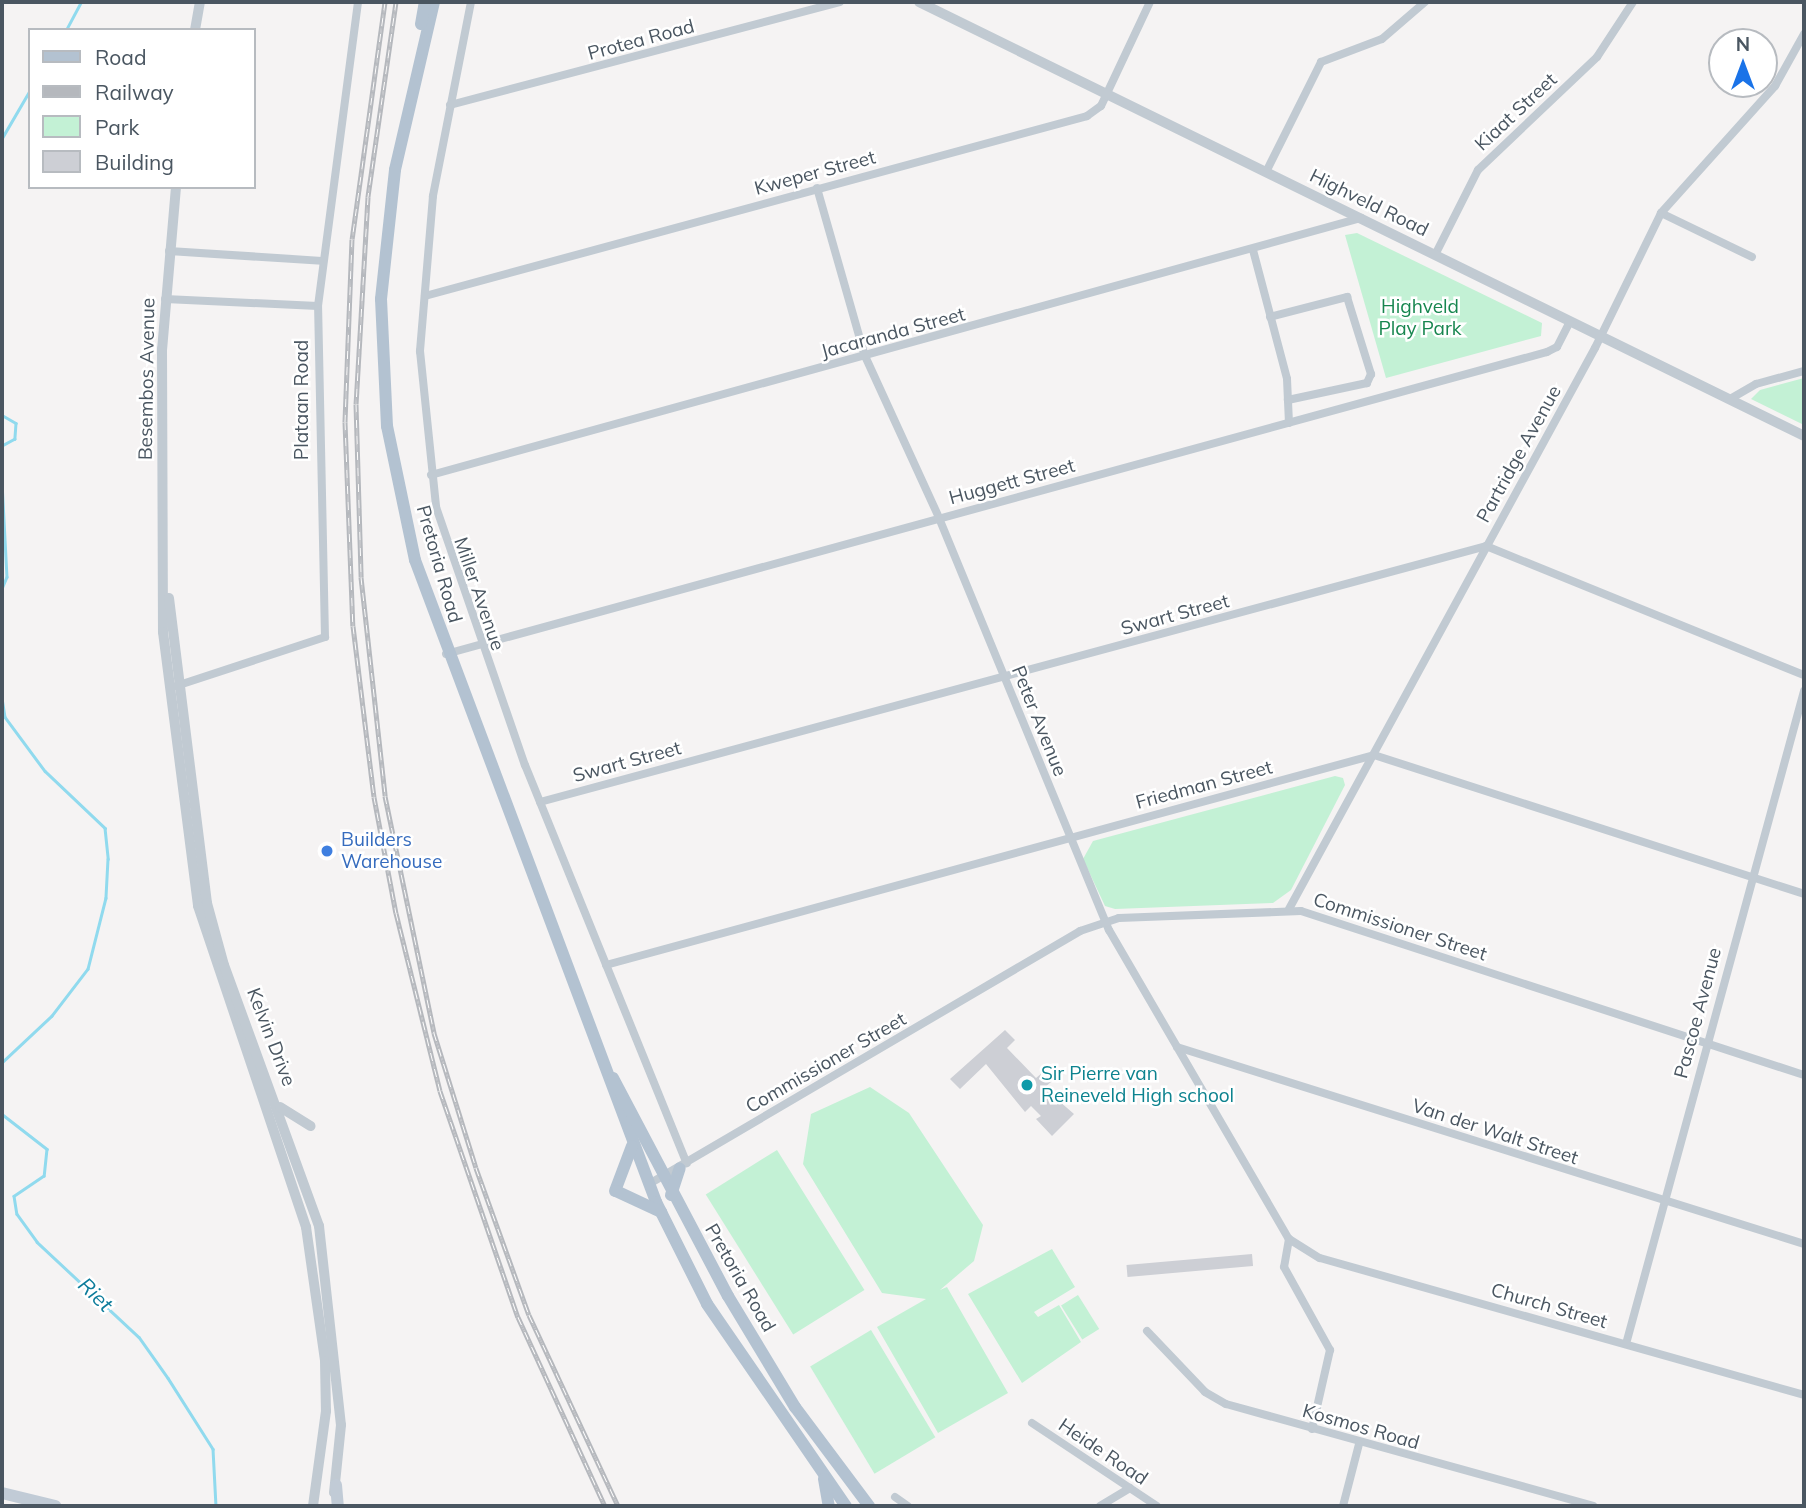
<!DOCTYPE html>
<html>
<head>
<meta charset="utf-8">
<style>
	body { margin:0 }
	#map { position:relative; width:1806px; height:1508px; overflow:hidden; background:#f5f3f3; font-family:Mulish,sans-serif }
	div>[style] { position:absolute }
	.green>* { inset:0; background:#c3f1d5; transform-origin:0 0 }
	.stream>* { height:2.5px; margin:-1.25px; padding:0 1.25px; transform-origin:1.25px; border-radius:1.25px; background:#90daee }
	.building>* { inset:0; background:#cdcfd5; transform-origin:0 0 }
	.minor>* { height:8px; margin:-4px; padding:0 4px; transform-origin:4px; border-radius:4px; background:#c1cad2 }
	.tertiary>* { height:10px; margin:-5px; padding:0 5px; transform-origin:5px; border-radius:5px; background:#c1cad2 }
	.secondary>* { height:12px; margin:-6px; padding:0 6px; transform-origin:6px; border-radius:6px; background:#c1cbd6 }
	.primary>* { height:12px; margin:-6px; padding:0 6px; transform-origin:6px; border-radius:6px; background:#b3c2d1 }
	.rail>* { height:5px; margin-top:-2.5px; transform-origin:0; background:repeating-linear-gradient(90deg,#fff 0 8px,#b5b8bd 0 16px); box-sizing:border-box; border-block:2px solid #b5b8bd }
	.dots>* { width:19px; height:19px; translate:-50% -50%; box-sizing:border-box; border:4px solid #fff; border-radius:50% }
	span { translate:-50% -50%; white-space:nowrap; text-align:center; line-height:1.15; -webkit-text-stroke:5px #fff; paint-order:stroke }
	.street-label { font-size:19px; color:#4a5661 }
	.park-label { font-size:19px; color:#17864f }
	.shop-label { font-size:19px; color:#366cbe }
	.left { translate:0 -50%; text-align:left }
	.culture-label { font-size:19px; color:#0d838f }
	.water-label { font-size:21px; color:#0c7c9b; font-style:italic }
	.frame { position:absolute; inset:0; border:4px solid #4a5661; pointer-events:none }
	.legend { position:absolute; left:28px; top:28px; width:228px; height:161px; box-sizing:border-box; background:#fff; border:2px solid #b7bbc0; margin:0; padding:9px 12px; list-style:none; font-size:21px; color:#4a5661 }
	.legend li { display:flex; align-items:center; gap:14px; height:35px }
	.legend b { width:35px; border:2px solid #b7bbc0 }
	.north { position:absolute; left:1708px; top:28px; width:70px; height:70px; box-sizing:border-box; background:#fff; border:2px solid #b7bbc0; border-radius:50%; rotate:0deg; font-size:19px; font-weight:700; line-height:28px; text-align:center; color:#4a5661 }
	.north::after { content:''; display:block; margin:auto; width:24px; height:32px; background:#1a73e8; clip-path:polygon(50% 0,100% 100%,50% 72%,0 100%) }
</style>
</head>
<body>
<div id="map">
	<div class="green">
		<i style="clip-path:polygon(1357px 233px,1542px 323px,1541px 336px,1386px 378px,1345px 235px)"></i>
		<i style="clip-path:polygon(1804px 378px,1804px 425px,1751px 399px,1760px 390px)"></i>
		<i style="clip-path:polygon(1335px 776px,1343px 778px,1345px 785px,1291px 890px,1273px 903px,1115px 909px,1105px 906px,1083px 859px,1093px 841px)"></i>
		<i style="clip-path:polygon(870px 1087px,909px 1113px,983px 1225px,974px 1261px,940px 1290px,947px 1287px,1008px 1393px,938px 1433px,877px 1327px,926px 1299px,882px 1293px,803px 1164px,811px 1114px)"></i>
		<i style="left:777px;top:1150px;width:165px;height:84px;rotate:58deg"></i>
		<i style="clip-path:polygon(1052px 1249px,1075px 1287px,1034px 1312px,1038px 1317px,1059px 1305px,1081px 1342px,1022px 1383px,968px 1294px)"></i>
		<i style="left:1078px;top:1295px;width:40px;height:20px;rotate:58deg"></i>
		<i style="left:871px;top:1330px;width:125px;height:71px;rotate:59deg"></i>
	</div>
	<div class="stream">
		<i style="left:66px;top:30px;width:32px;rotate:-62deg"></i>
		<i style="left:2px;top:138px;width:56px;rotate:-59.7deg"></i>
		<i style="left:2px;top:415px;width:16px;rotate:30deg"></i>
		<i style="left:16px;top:423px;width:16px;rotate:94deg"></i>
		<i style="left:15px;top:439px;width:15px;rotate:152deg"></i>
		<i style="left:2px;top:482px;width:95px;rotate:87deg"></i>
		<i style="left:7px;top:577px;width:13px;rotate:113deg"></i>
		<i style="left:2px;top:698px;width:19px;rotate:81deg"></i>
		<i style="left:5px;top:717px;width:67px;rotate:53.5deg"></i>
		<i style="left:45px;top:771px;width:83px;rotate:43.5deg"></i>
		<i style="left:105px;top:828px;width:31px;rotate:84deg"></i>
		<i style="left:108px;top:859px;width:39px;rotate:93deg"></i>
		<i style="left:106px;top:898px;width:73px;rotate:104.2deg"></i>
		<i style="left:88px;top:969px;width:59px;rotate:127.5deg"></i>
		<i style="left:52px;top:1016px;width:69px;rotate:136.8deg"></i>
		<i style="left:2px;top:1114px;width:57px;rotate:37.9deg"></i>
		<i style="left:47px;top:1149px;width:27px;rotate:96deg"></i>
		<i style="left:44px;top:1176px;width:36px;rotate:146deg"></i>
		<i style="left:14px;top:1196px;width:18px;rotate:81deg"></i>
		<i style="left:17px;top:1214px;width:34px;rotate:54deg"></i>
		<i style="left:37px;top:1242px;width:139px;rotate:43deg"></i>
		<i style="left:139px;top:1337px;width:50px;rotate:54.7deg"></i>
		<i style="left:168px;top:1378px;width:84px;rotate:57.6deg"></i>
		<i style="left:213px;top:1449px;width:57px;rotate:87deg"></i>
	</div>
	<div class="building">
		<i style="clip-path:polygon(1005px 1030px,1015px 1040px,1007px 1048px,1036px 1078px,1042px 1073px,1051px 1082px,1044px 1088px,1074px 1114px,1052px 1136px,1036px 1119px,1041px 1116px,1031px 1106px,1025px 1112px,986px 1064px,960px 1089px,950px 1079px)"></i>
		<i style="left:1252px;top:1254px;width:12px;height:126px;rotate:85deg"></i>
	</div>
	<div class="minor">
		<i style="left:471px;top:2px;width:198px;rotate:101.1deg"></i>
		<i style="left:433px;top:196px;width:156px;rotate:94.8deg"></i>
		<i style="left:420px;top:351px;width:157px;rotate:84.1deg"></i>
		<i style="left:436px;top:507px;width:273px;rotate:71deg"></i>
		<i style="left:525px;top:765px;width:430px;rotate:67.9deg"></i>
		<i style="left:450px;top:105px;width:403px;rotate:-14.8deg"></i>
		<i style="left:1266px;top:172px;width:123px;rotate:-63.4deg"></i>
		<i style="left:1321px;top:62px;width:65px;rotate:-20.7deg"></i>
		<i style="left:1382px;top:39px;width:57px;rotate:-40.7deg"></i>
		<i style="left:817px;top:188px;width:175px;rotate:74.1deg"></i>
		<i style="left:865px;top:356px;width:178px;rotate:65.4deg"></i>
		<i style="left:939px;top:518px;width:446px;rotate:67.6deg"></i>
		<i style="left:1109px;top:930px;width:358px;rotate:59.8deg"></i>
		<i style="left:1289px;top:1239px;width:36px;rotate:32deg"></i>
		<i style="left:1320px;top:1258px;width:503px;rotate:15.8deg"></i>
		<i style="left:1661px;top:213px;width:101px;rotate:25.8deg"></i>
		<i style="left:1253px;top:250px;width:133px;rotate:75.2deg"></i>
		<i style="left:1287px;top:379px;width:44px;rotate:87.4deg"></i>
		<i style="left:169px;top:251px;width:153px;rotate:3.7deg"></i>
		<i style="left:1435px;top:255px;width:95px;rotate:-63.2deg"></i>
		<i style="left:1478px;top:170px;width:164px;rotate:-43.5deg"></i>
		<i style="left:1597px;top:57px;width:66px;rotate:-56.8deg"></i>
		<i style="left:425px;top:296px;width:686px;rotate:-15.21deg"></i>
		<i style="left:1087px;top:116px;width:17px;rotate:-36deg"></i>
		<i style="left:1101px;top:106px;width:115px;rotate:-64.8deg"></i>
		<i style="left:165px;top:299px;width:153px;rotate:2.6deg"></i>
		<i style="left:1270px;top:317px;width:80px;rotate:-14.6deg"></i>
		<i style="left:1347px;top:297px;width:81px;rotate:72.7deg"></i>
		<i style="left:1371px;top:374px;width:10px;rotate:114deg"></i>
		<i style="left:1367px;top:383px;width:81px;rotate:167.9deg"></i>
		<i style="left:1730px;top:399px;width:30px;rotate:-30deg"></i>
		<i style="left:1756px;top:384px;width:50px;rotate:-15.2deg"></i>
		<i style="left:431px;top:475px;width:965px;rotate:-15.45deg"></i>
		<i style="left:446px;top:654px;width:1142px;rotate:-15.34deg"></i>
		<i style="left:1547px;top:352px;width:11px;rotate:-27deg"></i>
		<i style="left:1557px;top:347px;width:29px;rotate:-63deg"></i>
		<i style="left:176px;top:686px;width:157px;rotate:-18.2deg"></i>
		<i style="left:325px;top:637px;width:331px;rotate:-91.2deg"></i>
		<i style="left:318px;top:306px;width:307px;rotate:-82.5deg"></i>
		<i style="left:540px;top:802px;width:980px;rotate:-15.14deg"></i>
		<i style="left:1486px;top:546px;width:343px;rotate:22.1deg"></i>
		<i style="left:1289px;top:909px;width:639px;rotate:-61.39deg"></i>
		<i style="left:1595px;top:348px;width:150px;rotate:-63.9deg"></i>
		<i style="left:1661px;top:213px;width:171px;rotate:-48.1deg"></i>
		<i style="left:1775px;top:86px;width:60px;rotate:-60.9deg"></i>
		<i style="left:606px;top:965px;width:796px;rotate:-15.29deg"></i>
		<i style="left:1374px;top:755px;width:452px;rotate:17.9deg"></i>
		<i style="left:1177px;top:1047px;width:657px;rotate:17.44deg"></i>
		<i style="left:649px;top:1184px;width:500px;rotate:-30.4deg"></i>
		<i style="left:1080px;top:931px;width:41px;rotate:-18.4deg"></i>
		<i style="left:1119px;top:918px;width:182px;rotate:-2.2deg"></i>
		<i style="left:1301px;top:911px;width:529px;rotate:18.06deg"></i>
		<i style="left:1289px;top:1239px;width:28px;rotate:100deg"></i>
		<i style="left:1284px;top:1267px;width:95px;rotate:61deg"></i>
		<i style="left:1330px;top:1350px;width:81px;rotate:102.8deg"></i>
		<i style="left:1147px;top:1331px;width:84px;rotate:46.4deg"></i>
		<i style="left:1205px;top:1392px;width:24px;rotate:30deg"></i>
		<i style="left:1226px;top:1404px;width:381px;rotate:15.5deg"></i>
		<i style="left:1626px;top:1344px;width:677px;rotate:-74.75deg"></i>
		<i style="left:1032px;top:1423px;width:150px;rotate:33.6deg"></i>
		<i style="left:895px;top:1497px;width:16px;rotate:35deg"></i>
		<i style="left:1100px;top:1506px;width:35px;rotate:-31deg"></i>
		<i style="left:1343px;top:1506px;width:64px;rotate:-75.5deg"></i>
	</div>
	<div class="tertiary">
		<i style="left:919px;top:2px;width:986px;rotate:26.12deg"></i>
		<i style="left:195px;top:30px;width:28px;rotate:-80deg"></i>
		<i style="left:176px;top:187px;width:163px;rotate:94.9deg"></i>
		<i style="left:162px;top:349px;width:283px;rotate:89.8deg"></i>
		<i style="left:163px;top:632px;width:276px;rotate:82.7deg"></i>
		<i style="left:198px;top:906px;width:339px;rotate:71.4deg"></i>
		<i style="left:306px;top:1227px;width:135px;rotate:81.9deg"></i>
		<i style="left:325px;top:1361px;width:50px;rotate:88.9deg"></i>
		<i style="left:326px;top:1411px;width:96px;rotate:97.8deg"></i>
		<i style="left:169px;top:598px;width:307px;rotate:82.9deg"></i>
		<i style="left:207px;top:903px;width:64px;rotate:74.7deg"></i>
		<i style="left:224px;top:965px;width:278px;rotate:70deg"></i>
		<i style="left:319px;top:1226px;width:200px;rotate:83.7deg"></i>
		<i style="left:341px;top:1425px;width:68px;rotate:95.9deg"></i>
		<i style="left:280px;top:1107px;width:36px;rotate:32deg"></i>
	</div>
	<div class="secondary">
		<i style="left:336px;top:1485px;width:21px;rotate:85deg"></i>
		<i style="left:2px;top:1493px;width:55px;rotate:13.8deg"></i>
	</div>
	<div class="primary">
		<i style="left:434px;top:2px;width:172px;rotate:103.1deg"></i>
		<i style="left:395px;top:170px;width:130px;rotate:96.2deg"></i>
		<i style="left:381px;top:299px;width:127px;rotate:87.3deg"></i>
		<i style="left:387px;top:426px;width:137px;rotate:78.2deg"></i>
		<i style="left:415px;top:560px;width:686px;rotate:69.42deg"></i>
		<i style="left:656px;top:1202px;width:114px;rotate:63.4deg"></i>
		<i style="left:707px;top:1304px;width:245px;rotate:55.5deg"></i>
		<i style="left:421px;top:24px;width:22px;rotate:-80deg"></i>
		<i style="left:613px;top:1078px;width:246px;rotate:62.2deg"></i>
		<i style="left:728px;top:1296px;width:130px;rotate:58.9deg"></i>
		<i style="left:795px;top:1407px;width:124px;rotate:53.2deg"></i>
		<i style="left:615px;top:1191px;width:48px;rotate:-69.3deg"></i>
		<i style="left:616px;top:1191px;width:50px;rotate:25deg"></i>
		<i style="left:671px;top:1195px;width:28px;rotate:-72deg"></i>
		<i style="left:824px;top:1479px;width:27px;rotate:80deg"></i>
	</div>
	<div class="rail">
		<i style="left:385px;top:2px;width:239px;rotate:97.9deg"></i>
		<i style="left:352px;top:239px;width:183px;rotate:92.2deg"></i>
		<i style="left:345px;top:422px;width:204px;rotate:87.8deg"></i>
		<i style="left:353px;top:626px;width:172px;rotate:83deg"></i>
		<i style="left:374px;top:797px;width:118px;rotate:79.3deg"></i>
		<i style="left:396px;top:913px;width:183px;rotate:76.1deg"></i>
		<i style="left:440px;top:1091px;width:239px;rotate:71deg"></i>
		<i style="left:518px;top:1317px;width:208px;rotate:65.3deg"></i>
		<i style="left:396px;top:2px;width:197px;rotate:98.2deg"></i>
		<i style="left:368px;top:197px;width:207px;rotate:93.3deg"></i>
		<i style="left:356px;top:404px;width:173px;rotate:88.3deg"></i>
		<i style="left:361px;top:577px;width:220px;rotate:83.7deg"></i>
		<i style="left:385px;top:796px;width:242px;rotate:78.3deg"></i>
		<i style="left:434px;top:1033px;width:141px;rotate:72.7deg"></i>
		<i style="left:476px;top:1168px;width:156px;rotate:70.2deg"></i>
		<i style="left:529px;top:1315px;width:211px;rotate:65deg"></i>
	</div>
	<div class="dots">
		<i style="left:327px;top:851px;background:#3f7fe0"></i>
		<i style="left:1027px;top:1085px;background:#0f9aa8"></i>
	</div>
	<div class="street-label">
		<span style="left:641px;top:40px;rotate:-15deg">Protea Road</span>
		<span style="left:1516px;top:112px;rotate:-43deg">Kiaat Street</span>
		<span style="left:815px;top:173px;rotate:-15deg">Kweper Street</span>
		<span style="left:1369px;top:203px;rotate:26deg">Highveld Road</span>
		<span style="left:893px;top:333px;rotate:-15deg">Jacaranda Street</span>
		<span style="left:147px;top:379px;rotate:-89deg">Besembos Avenue</span>
		<span style="left:302px;top:400px;rotate:-90deg">Plataan Road</span>
		<span style="left:1519px;top:454px;rotate:-61deg">Partridge Avenue</span>
		<span style="left:1012px;top:482px;rotate:-15deg">Huggett Street</span>
		<span style="left:439px;top:564px;rotate:74deg">Pretoria Road</span>
		<span style="left:479px;top:594px;rotate:71deg">Miller Avenue</span>
		<span style="left:1175px;top:615px;rotate:-15deg">Swart Street</span>
		<span style="left:1039px;top:721px;rotate:68deg">Peter Avenue</span>
		<span style="left:627px;top:762px;rotate:-15deg">Swart Street</span>
		<span style="left:1204px;top:785px;rotate:-15deg">Friedman Street</span>
		<span style="left:1400px;top:927px;rotate:18deg">Commissioner Street</span>
		<span style="left:1698px;top:1013px;rotate:-75deg">Pascoe Avenue</span>
		<span style="left:271px;top:1037px;rotate:69deg">Kelvin Drive</span>
		<span style="left:826px;top:1063px;rotate:-30deg">Commissioner Street</span>
		<span style="left:1495px;top:1132px;rotate:18deg">Van der Walt Street</span>
		<span style="left:740px;top:1278px;rotate:60deg">Pretoria Road</span>
		<span style="left:1549px;top:1306px;rotate:16deg">Church Street</span>
		<span style="left:1361px;top:1427px;rotate:16deg">Kosmos Road</span>
		<span style="left:1103px;top:1452px;rotate:34deg">Heide Road</span>
	</div>
	<div class="park-label">
		<span style="left:1420px;top:318px">Highveld<br>Play Park</span>
	</div>
	<div class="shop-label">
		<span class="left" style="left:341px;top:851px">Builders<br>Warehouse</span>
	</div>
	<div class="culture-label">
		<span class="left" style="left:1041px;top:1085px">Sir Pierre van<br>Reineveld High school</span>
	</div>
	<div class="water-label">
		<span style="left:96px;top:1294px;rotate:44deg">Riet</span>
	</div>
	<div class="frame"></div>
	<ul class="legend">
	<li><b style="height:9px;background:#b3c2d1"></b>Road</li>
	<li><b style="height:9px;background:#b5b8bd"></b>Railway</li>
	<li><b style="height:19px;background:#c3f1d5"></b>Park</li>
	<li><b style="height:19px;background:#cdcfd5"></b>Building</li>
	</ul>
	<div class="north">N</div>
</div>
</body>
</html>
